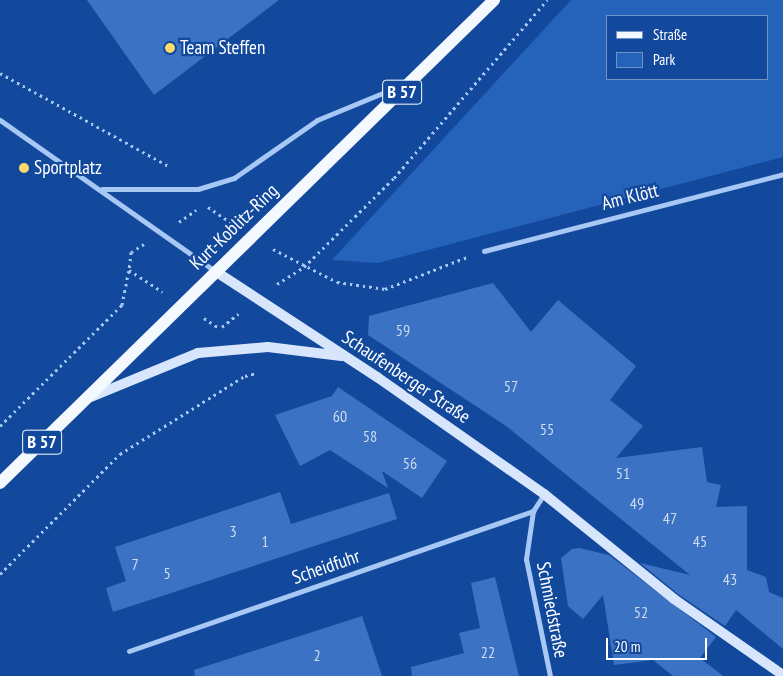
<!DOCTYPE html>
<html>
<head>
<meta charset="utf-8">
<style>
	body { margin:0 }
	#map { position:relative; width:783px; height:676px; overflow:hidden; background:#12499c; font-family:"PT Sans Narrow",sans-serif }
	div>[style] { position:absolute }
	.green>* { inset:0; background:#2563ba }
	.building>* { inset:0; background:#3b72c3 }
	.path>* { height:3px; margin-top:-1.5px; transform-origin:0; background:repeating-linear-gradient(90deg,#a7c7f4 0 2.5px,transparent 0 6.5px) }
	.street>* { height:5px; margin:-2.5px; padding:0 2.5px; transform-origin:2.5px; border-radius:2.5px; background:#a7c7f4 }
	.secondary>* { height:10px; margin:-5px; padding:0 5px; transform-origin:5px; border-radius:5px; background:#d7e6fd }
	.primary>* { height:12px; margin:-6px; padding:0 6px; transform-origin:6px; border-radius:6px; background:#f4f8ff }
	.dots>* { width:14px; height:14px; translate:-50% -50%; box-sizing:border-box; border:2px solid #12499c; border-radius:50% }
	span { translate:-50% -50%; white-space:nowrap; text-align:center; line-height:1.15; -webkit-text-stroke:4.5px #12499c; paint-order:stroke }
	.number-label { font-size:16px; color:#cedcf0 }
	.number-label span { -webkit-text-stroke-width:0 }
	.shield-label span { padding:1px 4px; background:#12499c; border:1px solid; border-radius:4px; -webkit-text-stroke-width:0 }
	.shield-label { font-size:18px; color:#fff; font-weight:700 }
	.poi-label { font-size:19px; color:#fff }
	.left { translate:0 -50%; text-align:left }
	.street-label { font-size:19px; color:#fff }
	.legend { position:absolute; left:606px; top:15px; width:162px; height:65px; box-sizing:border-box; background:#12499c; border:1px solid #7192c4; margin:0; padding:6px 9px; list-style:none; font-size:15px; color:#fff }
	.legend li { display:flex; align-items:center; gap:10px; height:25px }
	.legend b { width:25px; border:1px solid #7192c4 }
	.scale { position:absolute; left:606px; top:638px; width:101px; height:22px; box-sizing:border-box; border:2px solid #fff; border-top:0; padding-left:6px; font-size:15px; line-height:18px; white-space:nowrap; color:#fff; -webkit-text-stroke:4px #12499c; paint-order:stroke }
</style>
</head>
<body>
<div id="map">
	<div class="green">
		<i style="clip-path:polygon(evenodd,571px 0,783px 0,783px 157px,378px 263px,332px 260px,571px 0,607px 16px,767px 16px,767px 79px,607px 79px,607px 16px)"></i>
	</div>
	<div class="building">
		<i style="clip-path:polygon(87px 0,279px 0,154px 95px)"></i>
		<i style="clip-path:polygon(493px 283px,531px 332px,558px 300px,636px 366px,610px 400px,643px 426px,616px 458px,702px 447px,707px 482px,721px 485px,716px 507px,747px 506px,747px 570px,766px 577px,769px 592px,783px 598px,783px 649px,736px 610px,725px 626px,678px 594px,640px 563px,690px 575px,506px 426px,368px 335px,369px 316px)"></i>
		<i style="clip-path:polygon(338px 387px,447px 461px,422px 498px,382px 471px,388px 488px,330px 450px,300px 466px,275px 415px,332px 396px)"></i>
		<i style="clip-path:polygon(280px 492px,291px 524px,389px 493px,397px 519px,113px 612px,106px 588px,126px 581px,115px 547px)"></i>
		<i style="clip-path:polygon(579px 548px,609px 555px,716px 637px,700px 658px,723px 676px,673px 676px,653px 660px,614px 665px,603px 595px,583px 619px,568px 606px,561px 558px,572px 549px)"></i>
		<i style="clip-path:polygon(495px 577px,519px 676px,412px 676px,411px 667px,464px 653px,459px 633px,480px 628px,471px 583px)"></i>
		<i style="clip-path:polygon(362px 616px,382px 676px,195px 676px,194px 670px)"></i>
	</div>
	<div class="path">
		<i style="left:0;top:73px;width:194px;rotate:28.9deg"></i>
		<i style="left:208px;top:207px;width:29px;rotate:34deg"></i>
		<i style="left:179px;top:222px;width:21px;rotate:-35deg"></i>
		<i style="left:144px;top:244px;width:15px;rotate:148deg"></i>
		<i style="left:131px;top:252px;width:18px;rotate:96deg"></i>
		<i style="left:129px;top:270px;width:40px;rotate:32.9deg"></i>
		<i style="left:273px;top:249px;width:72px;rotate:27.3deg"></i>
		<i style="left:337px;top:282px;width:49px;rotate:8.3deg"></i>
		<i style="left:385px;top:289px;width:88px;rotate:-21.3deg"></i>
		<i style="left:277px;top:284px;width:32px;rotate:-32deg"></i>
		<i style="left:304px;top:267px;width:127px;rotate:-44.7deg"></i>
		<i style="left:394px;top:178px;width:235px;rotate:-49.3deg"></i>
		<i style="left:204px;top:318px;width:18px;rotate:34deg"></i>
		<i style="left:222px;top:327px;width:21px;rotate:-39deg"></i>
		<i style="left:0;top:426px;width:172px;rotate:-44.8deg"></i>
		<i style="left:122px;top:305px;width:36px;rotate:-79deg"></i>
		<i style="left:0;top:574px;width:170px;rotate:-45deg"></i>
		<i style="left:120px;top:454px;width:147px;rotate:-32deg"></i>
		<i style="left:245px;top:376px;width:12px;rotate:-14deg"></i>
	</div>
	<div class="street">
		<i style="left:0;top:120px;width:263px;rotate:35.1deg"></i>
		<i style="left:102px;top:189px;width:96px"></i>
		<i style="left:198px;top:189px;width:38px;rotate:-17deg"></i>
		<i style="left:234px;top:178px;width:101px;rotate:-34.9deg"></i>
		<i style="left:317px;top:120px;width:92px;rotate:-22.4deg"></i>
		<i style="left:484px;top:251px;width:309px;rotate:-14.4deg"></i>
		<i style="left:544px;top:494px;width:20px;rotate:123deg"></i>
		<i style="left:533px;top:511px;width:49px;rotate:98.3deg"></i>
		<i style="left:526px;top:559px;width:119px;rotate:78.4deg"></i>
		<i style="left:129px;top:651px;width:428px;rotate:-19.1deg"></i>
	</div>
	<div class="secondary">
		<i style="left:215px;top:271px;width:194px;rotate:33.2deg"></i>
		<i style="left:377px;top:377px;width:204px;rotate:35deg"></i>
		<i style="left:544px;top:494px;width:167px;rotate:38.9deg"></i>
		<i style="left:674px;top:599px;width:133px;rotate:34.9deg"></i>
		<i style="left:91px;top:397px;width:116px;rotate:-22.4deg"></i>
		<i style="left:198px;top:353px;width:70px;rotate:-4.9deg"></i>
		<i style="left:268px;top:347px;width:74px;rotate:7deg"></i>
	</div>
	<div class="primary">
		<i style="left:0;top:483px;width:691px;rotate:-44.35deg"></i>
	</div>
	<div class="dots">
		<i style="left:170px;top:48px;background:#ffd96a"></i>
		<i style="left:24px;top:168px;background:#ffd96a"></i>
	</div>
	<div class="number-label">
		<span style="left:403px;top:330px">59</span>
		<span style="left:511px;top:386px">57</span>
		<span style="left:340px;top:416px">60</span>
		<span style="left:547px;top:429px">55</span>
		<span style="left:370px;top:436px">58</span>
		<span style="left:410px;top:463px">56</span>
		<span style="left:623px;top:473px">51</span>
		<span style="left:637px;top:503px">49</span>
		<span style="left:670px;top:518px">47</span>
		<span style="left:233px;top:531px">3</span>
		<span style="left:265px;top:541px">1</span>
		<span style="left:700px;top:541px">45</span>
		<span style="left:135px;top:564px">7</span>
		<span style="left:167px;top:573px">5</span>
		<span style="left:730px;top:579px">43</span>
		<span style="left:641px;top:612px">52</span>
		<span style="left:488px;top:652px">22</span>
		<span style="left:317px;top:655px">2</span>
	</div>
	<div class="shield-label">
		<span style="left:402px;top:92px">B 57</span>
		<span style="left:42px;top:442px">B 57</span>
	</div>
	<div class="poi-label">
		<span class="left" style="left:180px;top:48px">Team Steffen</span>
		<span class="left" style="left:34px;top:168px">Sportplatz</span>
	</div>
	<div class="street-label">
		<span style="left:630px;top:197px;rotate:-14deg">Am Klött</span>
		<span style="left:234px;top:227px;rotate:-44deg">Kurt-Koblitz-Ring</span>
		<span style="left:406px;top:377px;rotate:34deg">Schaufenberger Straße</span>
		<span style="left:326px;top:567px;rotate:-19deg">Scheidfuhr</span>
		<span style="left:552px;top:610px;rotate:79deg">Schmiedstraße</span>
	</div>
	<ul class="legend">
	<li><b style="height:6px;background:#f4f8ff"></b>Straße</li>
	<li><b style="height:14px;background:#2563ba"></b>Park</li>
	</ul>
	<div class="scale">20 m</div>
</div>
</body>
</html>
